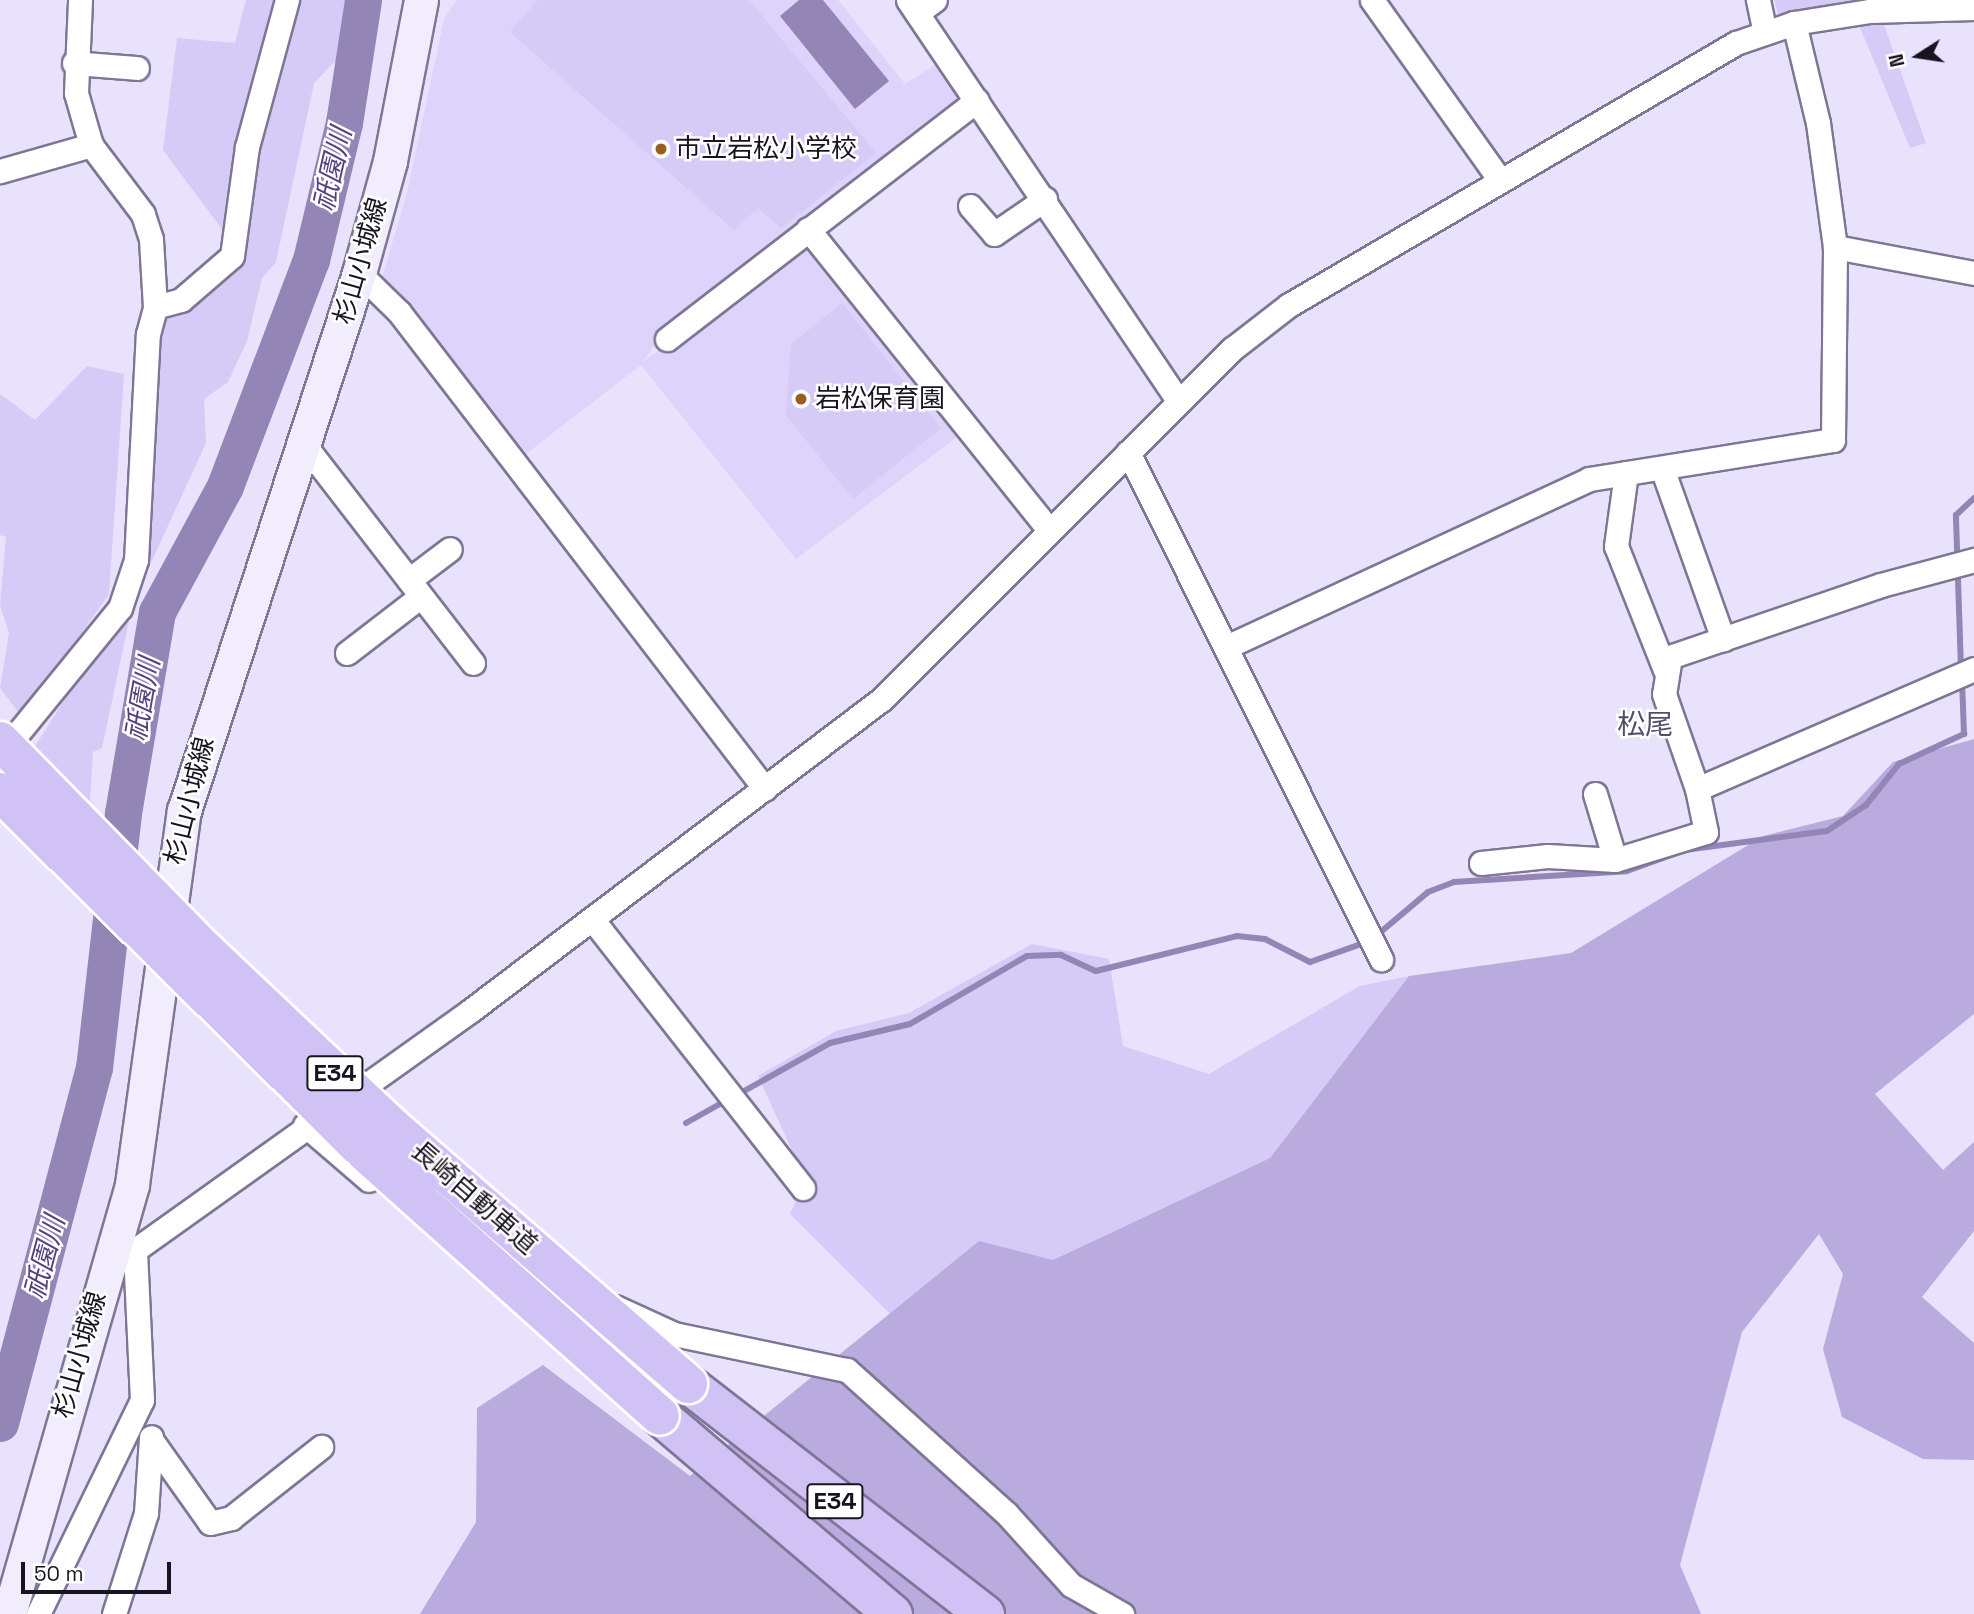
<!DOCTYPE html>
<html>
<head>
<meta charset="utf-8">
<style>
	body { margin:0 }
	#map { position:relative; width:1974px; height:1614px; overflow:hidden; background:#e9e2fc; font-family:"Space Grotesk","Noto Sans JP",sans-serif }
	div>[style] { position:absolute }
	.built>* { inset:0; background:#ded3fb }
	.green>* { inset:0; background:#d6caf6 }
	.forest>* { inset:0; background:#baabde }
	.water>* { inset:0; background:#9385b6 }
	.stream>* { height:6px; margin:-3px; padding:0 3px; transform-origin:3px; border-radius:3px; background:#9385b6 }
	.river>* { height:37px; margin:-18.5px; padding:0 18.5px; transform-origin:18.5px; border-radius:18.5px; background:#9385b6 }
	.roads { filter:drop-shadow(2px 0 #7e7694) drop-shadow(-2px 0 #7e7694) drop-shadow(0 2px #7e7694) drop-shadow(0 -2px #7e7694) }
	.minor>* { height:23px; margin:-11.5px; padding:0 11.5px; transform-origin:11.5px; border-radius:11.5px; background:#fff }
	.secondary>* { height:33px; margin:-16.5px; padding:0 16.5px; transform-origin:16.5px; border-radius:16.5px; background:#f1edfc }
	.motorway>* { height:38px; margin:-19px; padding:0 19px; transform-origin:19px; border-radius:19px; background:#d1c2f6 }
	.bridges { filter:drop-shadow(2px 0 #fff) drop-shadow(-2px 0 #fff) drop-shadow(0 2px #fff) drop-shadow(0 -2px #fff) }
	.motorway-bridge>* { height:38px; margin:-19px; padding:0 19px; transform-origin:19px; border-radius:19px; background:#d1c2f6 }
	.dots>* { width:19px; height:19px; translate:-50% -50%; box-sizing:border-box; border:4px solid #fff; border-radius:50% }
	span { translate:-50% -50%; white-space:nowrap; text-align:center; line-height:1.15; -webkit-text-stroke:5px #fff; paint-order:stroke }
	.shield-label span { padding:2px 5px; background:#fff; border:2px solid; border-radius:5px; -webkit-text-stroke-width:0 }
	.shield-label { font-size:24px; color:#18141f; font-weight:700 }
	.poi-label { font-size:26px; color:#18141f }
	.left { translate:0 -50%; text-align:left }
	.street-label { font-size:26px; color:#18141f }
	.water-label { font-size:28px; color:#56407f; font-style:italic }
	.neighbourhood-label { font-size:28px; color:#554d68 }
	.north { position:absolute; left:1883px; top:21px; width:70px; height:70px; -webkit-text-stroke:5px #fff; paint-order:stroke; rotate:258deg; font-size:19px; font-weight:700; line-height:28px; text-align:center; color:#18141f }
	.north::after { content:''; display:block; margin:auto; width:24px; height:32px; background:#18141f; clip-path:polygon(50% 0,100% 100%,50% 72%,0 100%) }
	.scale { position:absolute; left:21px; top:1562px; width:150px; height:32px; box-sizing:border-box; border:4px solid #18141f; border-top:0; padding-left:9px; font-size:21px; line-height:24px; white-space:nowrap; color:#18141f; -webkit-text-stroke:5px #fff; paint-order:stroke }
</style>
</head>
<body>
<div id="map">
	<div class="built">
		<i style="clip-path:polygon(457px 0,838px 0,905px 84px,938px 63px,965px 105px,662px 333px,643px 362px,806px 241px,962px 433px,796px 559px,641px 365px,522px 457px,382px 278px,407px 193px,444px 19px)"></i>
	</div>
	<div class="green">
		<i style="clip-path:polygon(246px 0,352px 0,341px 55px,314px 83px,276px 262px,262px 278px,247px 341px,228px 382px,204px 399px,206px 443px,133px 602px,102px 748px,93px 752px,89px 819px,28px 757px,112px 625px,143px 534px,160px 327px,175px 295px,224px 256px,224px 232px,163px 150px,177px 38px,235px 43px)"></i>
		<i style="clip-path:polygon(538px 0,749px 0,876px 153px,781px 228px,758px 208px,734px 230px,510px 32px)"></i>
		<i style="clip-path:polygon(1774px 0,1920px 0,1884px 25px,1926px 143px,1910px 148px,1852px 8px,1778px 14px)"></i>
		<i style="clip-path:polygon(842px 303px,941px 428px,853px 499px,786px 415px,791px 344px)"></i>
		<i style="clip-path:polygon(87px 366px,124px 374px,109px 594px,22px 717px,0 688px,9px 633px,0 605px,6px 537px,0 535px,0 394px,35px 420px)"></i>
		<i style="clip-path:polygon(1032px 944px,1109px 959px,1123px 1046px,1209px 1074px,1360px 986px,1409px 976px,1270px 1158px,1053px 1260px,979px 1242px,890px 1314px,790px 1214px,806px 1181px,758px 1076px,836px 1031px,909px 1013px)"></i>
	</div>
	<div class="forest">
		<i style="clip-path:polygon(1974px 739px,1974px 1014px,1875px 1094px,1943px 1170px,1974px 1142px,1974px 1231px,1922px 1297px,1974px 1343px,1974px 1460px,1923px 1459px,1842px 1417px,1823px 1349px,1843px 1274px,1819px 1234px,1742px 1332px,1680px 1565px,1701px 1614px,420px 1614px,476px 1522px,477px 1408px,543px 1365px,690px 1476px,979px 1241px,1053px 1260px,1270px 1158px,1409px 976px,1571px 953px,1763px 836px,1843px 816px,1893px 762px)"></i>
	</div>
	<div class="water">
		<i style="clip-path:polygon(799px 0,823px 0,889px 81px,855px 109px,780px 16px)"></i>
	</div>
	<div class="stream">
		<i style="left:1961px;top:669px;width:154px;rotate:-91.9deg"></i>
		<i style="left:1956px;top:515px;width:25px;rotate:-43deg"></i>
		<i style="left:1376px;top:936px;width:68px;rotate:-40.2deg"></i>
		<i style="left:1428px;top:892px;width:28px;rotate:-21deg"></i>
		<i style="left:1454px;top:882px;width:173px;rotate:-3.6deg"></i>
		<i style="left:1627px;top:871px;width:62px;rotate:-19.9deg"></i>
		<i style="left:1685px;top:850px;width:143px;rotate:-7.6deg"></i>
		<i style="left:1827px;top:831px;width:47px;rotate:-33.7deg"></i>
		<i style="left:1866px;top:805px;width:53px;rotate:-51.2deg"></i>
		<i style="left:1899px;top:764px;width:72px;rotate:-24.8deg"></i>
		<i style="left:1964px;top:734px;width:54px;rotate:-92.1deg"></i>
		<i style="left:737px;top:1095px;width:107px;rotate:-29.2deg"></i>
		<i style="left:830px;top:1043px;width:82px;rotate:-13.4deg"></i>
		<i style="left:910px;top:1024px;width:135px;rotate:-30.2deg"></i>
		<i style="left:1027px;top:956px;width:34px;rotate:-2deg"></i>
		<i style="left:1061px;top:955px;width:38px;rotate:25deg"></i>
		<i style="left:1096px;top:971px;width:145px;rotate:-13.9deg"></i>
		<i style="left:1237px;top:936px;width:28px;rotate:6deg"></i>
		<i style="left:1265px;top:939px;width:51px;rotate:27.1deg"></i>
		<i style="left:1310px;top:962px;width:60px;rotate:-19.3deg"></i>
		<i style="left:686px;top:1123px;width:47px;rotate:-29.3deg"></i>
	</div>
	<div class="river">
		<i style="left:0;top:1423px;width:367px;rotate:-75.2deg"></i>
		<i style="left:94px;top:1068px;width:257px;rotate:-83.5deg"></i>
		<i style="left:123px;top:813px;width:204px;rotate:-80.4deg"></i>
		<i style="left:157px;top:612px;width:143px;rotate:-61.6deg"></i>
		<i style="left:225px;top:486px;width:242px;rotate:-69.2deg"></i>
		<i style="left:311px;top:260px;width:141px;rotate:-76.5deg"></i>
		<i style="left:344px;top:123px;width:124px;rotate:-81.2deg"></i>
	</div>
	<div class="roads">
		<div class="minor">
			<i style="left:908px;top:0;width:485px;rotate:56deg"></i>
			<i style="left:1372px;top:0;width:219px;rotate:54.6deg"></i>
			<i style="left:1758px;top:0;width:33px;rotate:78deg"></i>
			<i style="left:917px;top:13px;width:22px;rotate:-36deg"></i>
			<i style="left:74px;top:63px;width:63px;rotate:4.5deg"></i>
			<i style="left:0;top:171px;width:95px;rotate:-15.9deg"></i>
			<i style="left:970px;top:206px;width:37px;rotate:49deg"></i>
			<i style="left:994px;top:234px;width:62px;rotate:-34.5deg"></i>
			<i style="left:808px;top:229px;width:386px;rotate:51.3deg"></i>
			<i style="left:1835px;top:247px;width:141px;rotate:10.6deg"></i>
			<i style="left:359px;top:273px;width:56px;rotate:44.3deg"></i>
			<i style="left:399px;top:312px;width:601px;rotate:52.5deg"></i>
			<i style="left:155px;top:307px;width:27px;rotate:-15deg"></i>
			<i style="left:181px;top:300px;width:67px;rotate:-40.8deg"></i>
			<i style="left:232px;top:256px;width:110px;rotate:-82.2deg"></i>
			<i style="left:247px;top:147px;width:152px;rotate:-74.8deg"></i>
			<i style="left:667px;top:339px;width:391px;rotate:-37.6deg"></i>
			<i style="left:303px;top:443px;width:278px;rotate:52.3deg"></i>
			<i style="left:1128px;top:452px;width:567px;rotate:63.48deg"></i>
			<i style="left:1662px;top:468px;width:182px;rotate:70.4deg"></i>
			<i style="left:1626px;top:473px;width:74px;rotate:97.8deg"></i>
			<i style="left:1616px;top:546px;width:133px;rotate:68.4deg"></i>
			<i style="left:1974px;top:560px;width:96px;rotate:165deg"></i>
			<i style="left:1881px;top:585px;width:223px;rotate:161.2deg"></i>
			<i style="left:1670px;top:657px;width:37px;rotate:99deg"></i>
			<i style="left:1664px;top:694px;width:101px;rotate:70.8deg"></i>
			<i style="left:1697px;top:789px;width:302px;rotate:-23.4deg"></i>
			<i style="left:409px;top:580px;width:51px;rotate:-37.1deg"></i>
			<i style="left:1226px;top:647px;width:400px;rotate:-24.8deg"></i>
			<i style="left:1589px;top:479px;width:247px;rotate:-9.1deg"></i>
			<i style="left:1833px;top:440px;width:193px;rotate:-89.4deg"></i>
			<i style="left:1835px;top:247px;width:125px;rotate:-97.8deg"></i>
			<i style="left:1818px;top:123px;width:103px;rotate:-103.5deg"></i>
			<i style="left:347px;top:653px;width:93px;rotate:-37.6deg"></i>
			<i style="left:0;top:755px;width:190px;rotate:-50.8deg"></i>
			<i style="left:120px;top:608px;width:51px;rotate:-71.6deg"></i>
			<i style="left:136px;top:560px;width:226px;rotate:-87deg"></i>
			<i style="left:148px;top:334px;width:28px;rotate:-75deg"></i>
			<i style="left:155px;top:307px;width:68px;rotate:-93.4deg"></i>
			<i style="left:151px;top:239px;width:26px;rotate:-108deg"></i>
			<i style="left:143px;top:214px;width:86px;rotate:-127deg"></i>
			<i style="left:91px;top:145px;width:54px;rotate:-106.1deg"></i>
			<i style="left:76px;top:93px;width:93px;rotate:-87.5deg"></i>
			<i style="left:1595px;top:794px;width:69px;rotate:73.1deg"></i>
			<i style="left:1481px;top:863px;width:67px;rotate:-6deg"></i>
			<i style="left:1548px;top:856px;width:67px;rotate:3.4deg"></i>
			<i style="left:1615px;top:860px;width:95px;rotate:-17.1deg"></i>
			<i style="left:1706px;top:832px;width:44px;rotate:-101.8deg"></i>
			<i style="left:592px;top:919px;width:342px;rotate:51.9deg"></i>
			<i style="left:305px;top:1125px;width:84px;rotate:40.7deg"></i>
			<i style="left:114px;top:1242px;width:22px;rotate:21deg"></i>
			<i style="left:135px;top:1250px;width:412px;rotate:-35.5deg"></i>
			<i style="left:470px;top:1011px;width:517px;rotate:-37.14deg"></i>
			<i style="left:882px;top:699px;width:495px;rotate:-45deg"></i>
			<i style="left:1232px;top:349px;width:72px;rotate:-37.7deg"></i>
			<i style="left:1289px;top:305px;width:518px;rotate:-30.38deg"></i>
			<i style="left:1736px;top:43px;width:61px;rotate:-19deg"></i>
			<i style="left:1794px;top:23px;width:77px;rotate:-9deg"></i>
			<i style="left:1870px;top:11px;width:104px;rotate:-1.7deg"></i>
			<i style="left:615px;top:1307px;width:65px;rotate:24.6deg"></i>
			<i style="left:674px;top:1334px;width:177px;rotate:11.8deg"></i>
			<i style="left:847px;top:1370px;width:214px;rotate:42deg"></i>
			<i style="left:1006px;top:1513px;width:97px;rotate:47.9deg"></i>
			<i style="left:1071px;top:1585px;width:59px;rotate:29.6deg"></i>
			<i style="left:152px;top:1441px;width:100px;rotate:54.7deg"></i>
			<i style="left:210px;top:1523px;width:22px;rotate:-13deg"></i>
			<i style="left:231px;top:1518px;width:115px;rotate:-38.3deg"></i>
			<i style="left:38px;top:1614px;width:238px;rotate:-64.1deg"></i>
			<i style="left:142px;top:1400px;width:150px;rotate:-92.7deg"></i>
			<i style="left:114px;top:1614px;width:106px;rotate:-72.4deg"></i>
			<i style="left:146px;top:1513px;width:76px;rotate:-86.2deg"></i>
		</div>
		<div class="secondary">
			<i style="left:9px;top:1614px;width:447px;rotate:-74deg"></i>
			<i style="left:132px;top:1184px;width:377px;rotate:-82.1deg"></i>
			<i style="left:184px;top:811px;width:566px;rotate:-71.98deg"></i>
			<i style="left:359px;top:273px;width:116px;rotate:-74.5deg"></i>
			<i style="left:390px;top:161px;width:164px;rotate:-79.1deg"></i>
		</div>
		<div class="motorway">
			<i style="left:688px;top:1384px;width:376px;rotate:37.8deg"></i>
			<i style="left:660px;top:1416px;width:306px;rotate:40.4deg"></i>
		</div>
	</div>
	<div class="bridges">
		<div class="motorway-bridge">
			<i style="left:0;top:741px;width:294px;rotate:45.6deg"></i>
			<i style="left:206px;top:951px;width:253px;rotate:43.4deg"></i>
			<i style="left:390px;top:1125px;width:395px;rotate:41deg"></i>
			<i style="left:0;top:792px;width:514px;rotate:44.61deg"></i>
			<i style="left:366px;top:1153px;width:394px;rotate:41.8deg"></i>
		</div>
	</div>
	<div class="dots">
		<i style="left:661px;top:149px;background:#985e1c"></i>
		<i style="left:801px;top:399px;background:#985e1c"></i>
	</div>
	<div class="shield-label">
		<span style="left:335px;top:1073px">E34</span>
		<span style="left:835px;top:1501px">E34</span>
	</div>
	<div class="poi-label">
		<span class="left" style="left:675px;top:149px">市立岩松小学校</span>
		<span class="left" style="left:815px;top:399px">岩松保育園</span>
	</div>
	<div class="street-label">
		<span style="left:361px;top:261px;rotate:-74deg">杉山小城線</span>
		<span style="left:190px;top:801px;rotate:-76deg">杉山小城線</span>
		<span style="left:474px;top:1198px;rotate:41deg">長崎自動車道</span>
		<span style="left:80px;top:1355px;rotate:-74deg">杉山小城線</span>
	</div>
	<div class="water-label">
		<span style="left:332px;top:169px;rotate:-77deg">祇園川</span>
		<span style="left:142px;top:699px;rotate:-80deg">祇園川</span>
		<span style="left:44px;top:1257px;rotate:-75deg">祇園川</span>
	</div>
	<div class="neighbourhood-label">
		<span style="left:1645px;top:724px">松尾</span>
	</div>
	<div class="north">N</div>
	<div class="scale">50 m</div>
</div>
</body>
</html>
